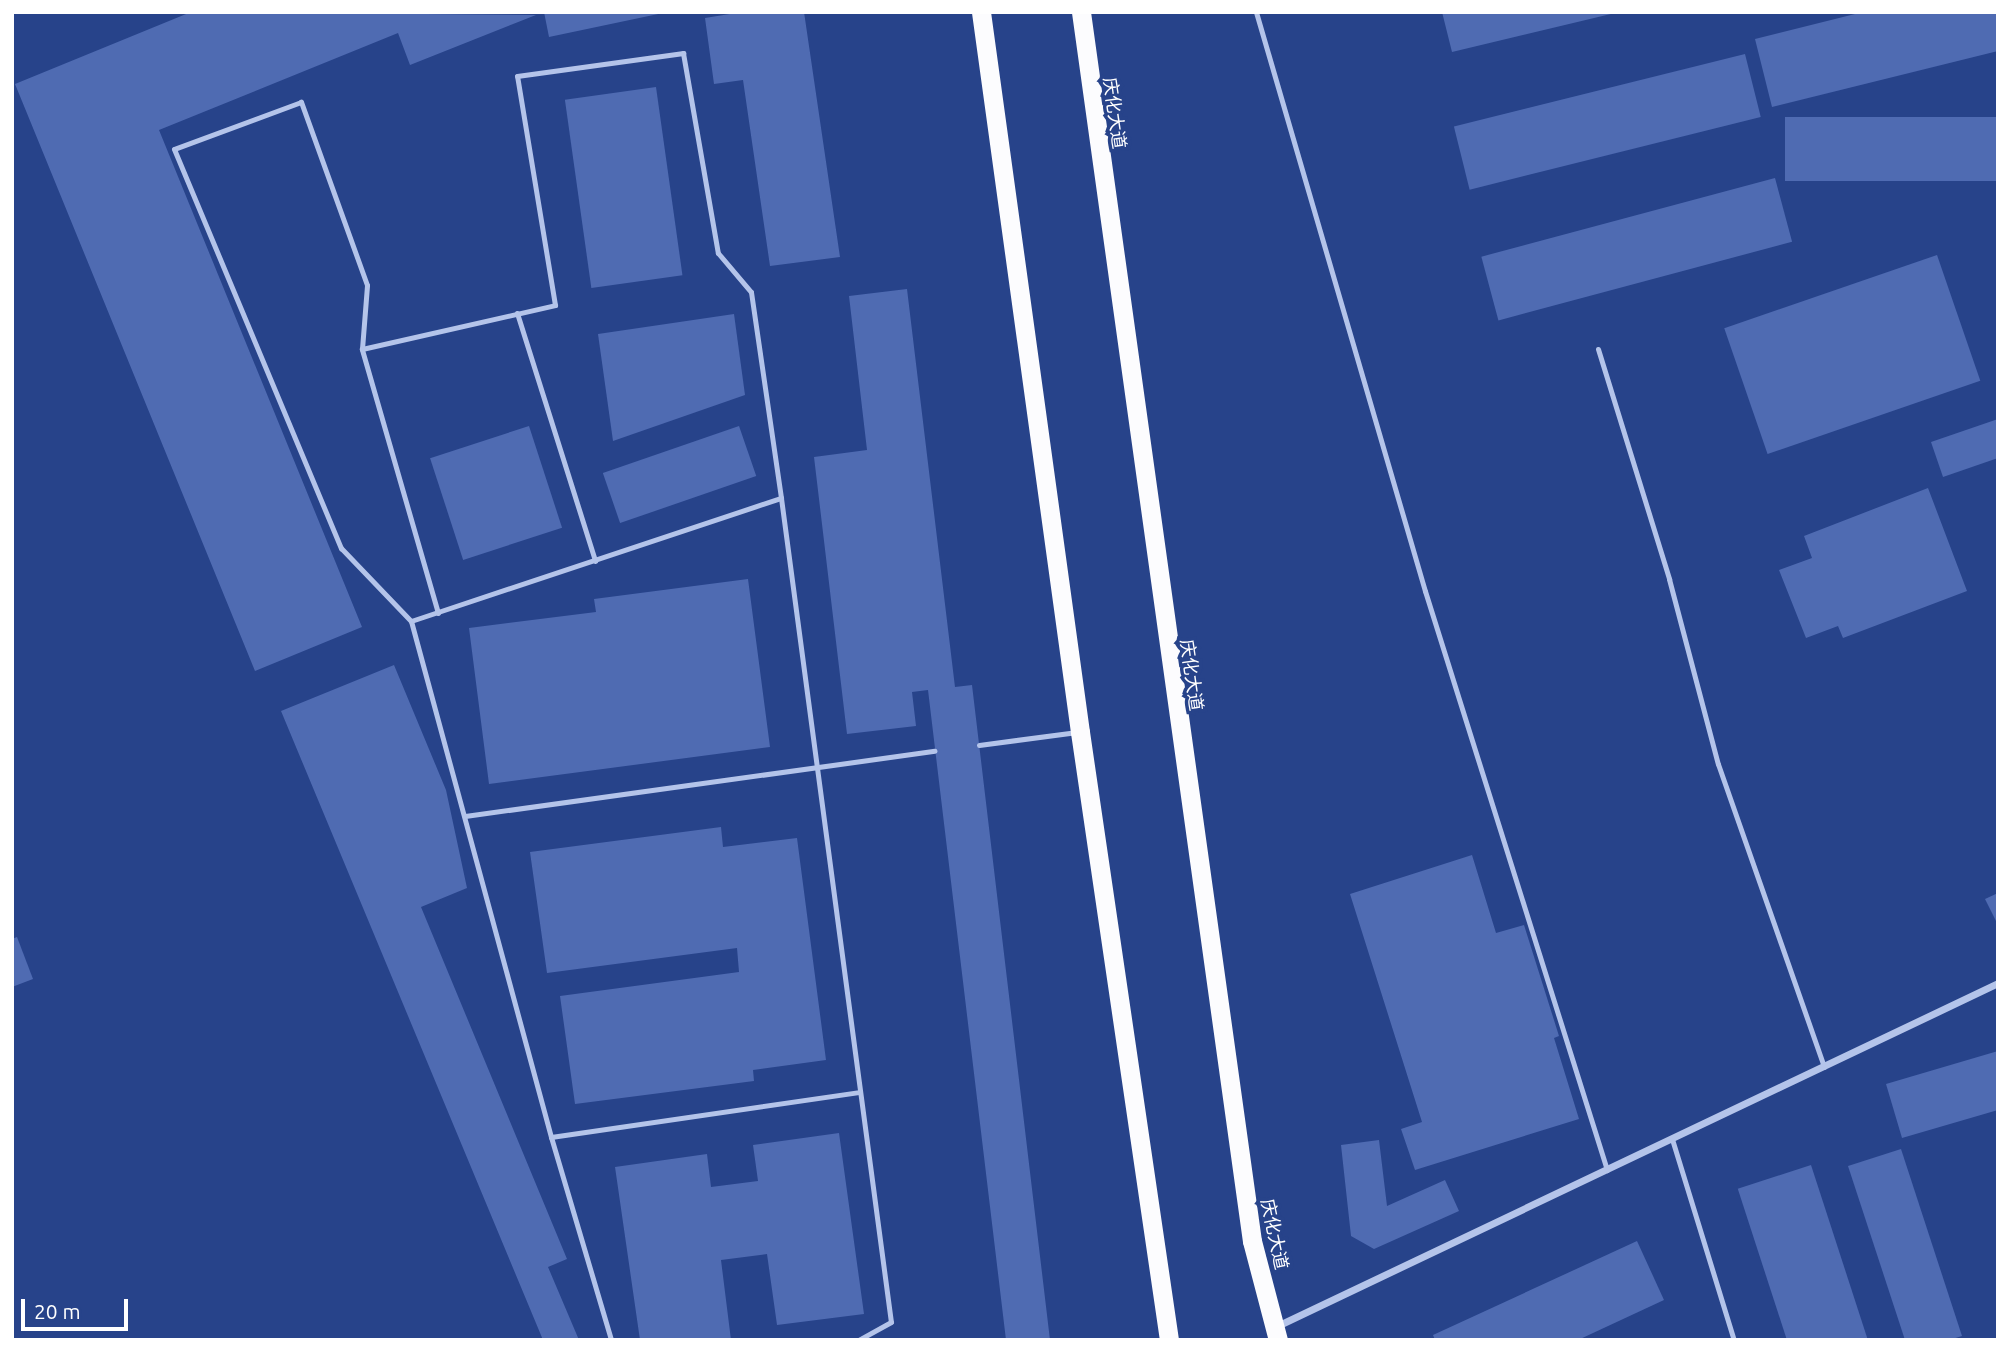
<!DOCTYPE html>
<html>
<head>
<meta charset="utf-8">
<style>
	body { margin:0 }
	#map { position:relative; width:2010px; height:1352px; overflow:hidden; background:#27438a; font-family:Ubuntu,"Noto Sans SC",sans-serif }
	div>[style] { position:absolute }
	.building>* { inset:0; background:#4f6bb2; transform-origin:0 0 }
	.service>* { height:5px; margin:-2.5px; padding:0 2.5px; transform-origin:2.5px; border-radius:2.5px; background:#b4c4ea }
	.minor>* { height:7px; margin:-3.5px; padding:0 3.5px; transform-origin:3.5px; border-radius:3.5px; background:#b4c4ea }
	.trunk>* { height:19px; margin:-9.5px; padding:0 9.5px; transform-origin:9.5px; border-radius:9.5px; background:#fcfcfe }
	span { translate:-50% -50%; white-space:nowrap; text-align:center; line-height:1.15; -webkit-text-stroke:7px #27438a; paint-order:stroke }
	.street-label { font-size:18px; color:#fff }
	.frame { position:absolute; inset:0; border:14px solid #fff; pointer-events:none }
	.scale { position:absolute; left:21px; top:1299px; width:107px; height:32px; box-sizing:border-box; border:4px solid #fff; border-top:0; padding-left:9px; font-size:21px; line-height:24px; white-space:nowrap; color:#fff; -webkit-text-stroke:5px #27438a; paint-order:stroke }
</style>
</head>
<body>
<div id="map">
	<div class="building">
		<i style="clip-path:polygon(191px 12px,536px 15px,410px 65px,398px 33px,159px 130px,362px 627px,255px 671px,15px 84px)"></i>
		<i style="clip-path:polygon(544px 12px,663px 12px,663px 13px,549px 37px)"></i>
		<i style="clip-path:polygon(742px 12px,804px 12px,840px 257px,770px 266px,743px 80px,714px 84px,705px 18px)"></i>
		<i style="clip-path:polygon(1442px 12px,1615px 12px,1615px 13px,1452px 52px)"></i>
		<i style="clip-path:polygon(1863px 12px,1998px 12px,1998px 51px,1772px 107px,1755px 39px)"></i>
		<i style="left:1745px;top:54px;width:65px;height:300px;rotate:76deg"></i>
		<i style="left:656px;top:87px;width:190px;height:92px;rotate:82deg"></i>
		<i style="left:1998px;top:117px;width:64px;height:213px;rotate:90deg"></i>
		<i style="left:1775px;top:178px;width:66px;height:304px;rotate:75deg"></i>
		<i style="left:1937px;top:255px;width:133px;height:225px;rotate:71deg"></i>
		<i style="clip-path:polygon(907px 289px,955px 687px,972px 685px,1050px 1340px,1006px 1340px,928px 690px,912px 692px,916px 726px,847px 734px,814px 457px,867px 450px,849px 296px)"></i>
		<i style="clip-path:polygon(734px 314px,745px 395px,613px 441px,598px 334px)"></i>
		<i style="clip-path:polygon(1998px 419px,1998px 458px,1943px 477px,1931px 442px)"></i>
		<i style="left:529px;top:426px;width:107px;height:104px;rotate:72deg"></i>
		<i style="left:739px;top:426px;width:53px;height:144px;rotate:71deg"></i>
		<i style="clip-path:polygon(1928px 488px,1967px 591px,1843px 638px,1838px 626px,1806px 638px,1779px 570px,1812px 558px,1804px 536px)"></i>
		<i style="clip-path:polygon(748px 579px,770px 747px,489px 784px,469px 628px,596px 612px,594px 599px)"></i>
		<i style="clip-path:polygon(394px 665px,446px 790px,467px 888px,421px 907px,567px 1259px,548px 1267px,579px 1340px,543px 1340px,281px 711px)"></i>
		<i style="clip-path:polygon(721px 827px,723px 847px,797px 838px,826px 1060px,753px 1070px,754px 1081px,575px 1104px,560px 996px,739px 972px,737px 948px,547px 973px,530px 852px)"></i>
		<i style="clip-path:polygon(1472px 855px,1496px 933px,1524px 925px,1559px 1036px,1554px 1038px,1579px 1119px,1415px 1170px,1401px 1129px,1422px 1122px,1350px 894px)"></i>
		<i style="clip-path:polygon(1998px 893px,1998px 925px,1985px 899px)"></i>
		<i style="clip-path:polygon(17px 937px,33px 979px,12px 987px,12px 939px)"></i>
		<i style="clip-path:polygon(1998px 1051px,1998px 1110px,1902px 1138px,1886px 1084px)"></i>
		<i style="clip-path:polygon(839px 1133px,864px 1314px,777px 1325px,767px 1254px,721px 1260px,731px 1340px,640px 1340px,615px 1167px,707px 1154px,711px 1187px,758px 1181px,753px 1145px)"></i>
		<i style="clip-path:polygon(1379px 1140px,1387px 1206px,1445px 1180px,1459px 1211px,1374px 1249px,1351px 1236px,1341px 1145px)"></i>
		<i style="clip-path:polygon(1901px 1149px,1962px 1336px,1949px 1340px,1905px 1340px,1848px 1166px)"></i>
		<i style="left:1811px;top:1165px;width:184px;height:77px;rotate:72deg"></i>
		<i style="clip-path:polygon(1637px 1241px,1664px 1300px,1578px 1340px,1435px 1340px,1433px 1335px)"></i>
	</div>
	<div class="service">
		<i style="left:1256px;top:12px;width:603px;rotate:73.73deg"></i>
		<i style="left:1425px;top:591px;width:607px;rotate:72.55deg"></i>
		<i style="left:517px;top:313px;width:260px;rotate:72.5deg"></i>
		<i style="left:362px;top:349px;width:198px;rotate:-12.8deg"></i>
		<i style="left:555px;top:305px;width:232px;rotate:-99.4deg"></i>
		<i style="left:517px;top:76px;width:168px;rotate:-7.9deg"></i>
		<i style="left:683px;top:53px;width:203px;rotate:80.1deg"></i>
		<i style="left:718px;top:253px;width:51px;rotate:49.8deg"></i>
		<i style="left:751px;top:292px;width:208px;rotate:81.7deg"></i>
		<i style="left:1598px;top:349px;width:241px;rotate:72.8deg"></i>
		<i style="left:1669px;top:579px;width:191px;rotate:75.2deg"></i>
		<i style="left:1718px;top:764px;width:321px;rotate:70.7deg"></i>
		<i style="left:438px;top:613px;width:275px;rotate:-106.1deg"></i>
		<i style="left:362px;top:349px;width:64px;rotate:-85.5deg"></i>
		<i style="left:367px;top:285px;width:195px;rotate:-109.8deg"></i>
		<i style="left:301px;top:102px;width:135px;rotate:159.7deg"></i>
		<i style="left:174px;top:149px;width:433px;rotate:67.3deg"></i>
		<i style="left:341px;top:548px;width:101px;rotate:46.2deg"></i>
		<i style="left:411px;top:621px;width:535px;rotate:74.82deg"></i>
		<i style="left:551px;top:1137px;width:212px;rotate:73.5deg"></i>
		<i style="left:411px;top:621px;width:390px;rotate:-18.4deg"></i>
		<i style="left:781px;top:498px;width:831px;rotate:82.4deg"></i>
		<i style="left:891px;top:1322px;width:38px;rotate:151deg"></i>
		<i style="left:979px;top:745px;width:99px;rotate:-7.6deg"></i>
		<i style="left:465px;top:816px;width:474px;rotate:-7.9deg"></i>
		<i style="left:551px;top:1137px;width:311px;rotate:-8.3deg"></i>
		<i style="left:1672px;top:1139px;width:210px;rotate:72.9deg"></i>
	</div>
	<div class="minor">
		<i style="left:1277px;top:1326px;width:798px;rotate:-25.44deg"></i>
	</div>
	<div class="trunk">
		<i style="left:981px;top:12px;width:727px;rotate:82.17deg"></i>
		<i style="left:1080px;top:732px;width:614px;rotate:81.67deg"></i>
		<i style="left:1081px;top:12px;width:1241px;rotate:82.08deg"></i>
		<i style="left:1252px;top:1241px;width:102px;rotate:75.3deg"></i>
	</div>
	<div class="street-label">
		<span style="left:1115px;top:113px;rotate:82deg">庆化大道</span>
		<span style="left:1192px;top:675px;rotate:82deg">庆化大道</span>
		<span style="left:1275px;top:1234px;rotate:78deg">庆化大道</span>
	</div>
	<div class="frame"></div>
	<div class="scale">20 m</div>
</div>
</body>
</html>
